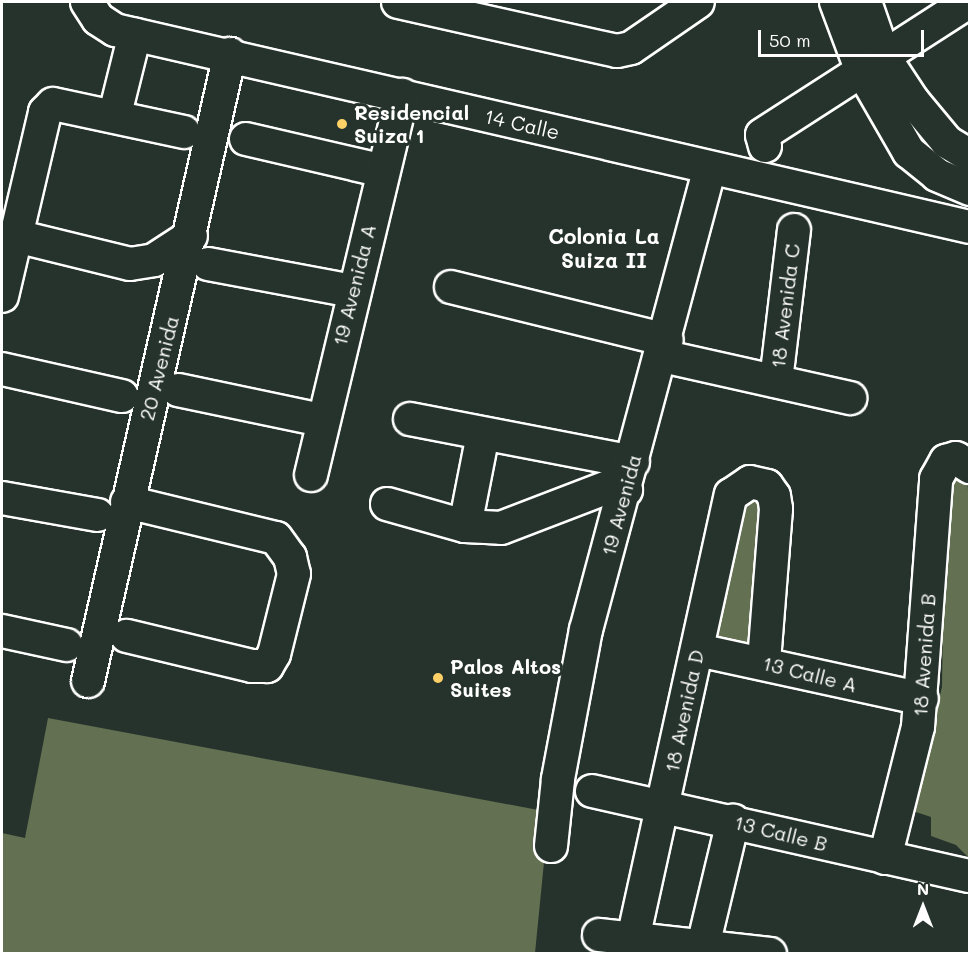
<!DOCTYPE html>
<html>
<head>
<meta charset="utf-8">
<style>
	body { margin:0 }
	#map { position:relative; width:971px; height:955px; overflow:hidden; background:#26332d; font-family:Mali,sans-serif }
	div>[style] { position:absolute }
	.green>* { inset:0; background:#637051 }
	.roads { filter:drop-shadow(2px 0 #fff) drop-shadow(-2px 0 #fff) drop-shadow(0 2px #fff) drop-shadow(0 -2px #fff) }
	.minor>* { height:32px; margin:-16px; padding:0 16px; transform-origin:16px; border-radius:16px; background:#26332d }
	.dots>* { width:16px; height:16px; translate:-50% -50%; box-sizing:border-box; border:3px solid #26332d; border-radius:50% }
	span { translate:-50% -50%; white-space:nowrap; text-align:center; line-height:1.15; -webkit-text-stroke:6px #26332d; paint-order:stroke }
	.poi-label { font-size:20px; color:#fff; font-weight:700 }
	.left { translate:0 -50%; text-align:left }
	.street-label { font-size:20px; color:#fff }
	.neighbourhood-label { font-size:21px; color:#fff; font-weight:700 }
	.frame { position:absolute; inset:0; border:3px solid #fff; pointer-events:none }
	.north { position:absolute; left:893px; top:877px; width:60px; height:60px; -webkit-text-stroke:4px #26332d; paint-order:stroke; rotate:0deg; font-size:16px; font-weight:700; line-height:24px; text-align:center; color:#fff }
	.north::after { content:''; display:block; margin:auto; width:21px; height:27px; background:#fff; clip-path:polygon(50% 0,100% 100%,50% 72%,0 100%) }
	.scale { position:absolute; left:758px; top:30px; width:166px; height:27px; box-sizing:border-box; border:3px solid #fff; border-top:0; padding-left:8px; font-size:18px; line-height:21px; white-space:nowrap; color:#fff; -webkit-text-stroke:4px #26332d; paint-order:stroke }
</style>
</head>
<body>
<div id="map">
	<div class="green">
		<i style="clip-path:polygon(945px 475px,967px 478px,969px 502px,969px 858px,956px 845px,931px 836px,931px 817px,913px 811px,942px 687px)"></i>
		<i style="clip-path:polygon(754px 499px,763px 503px,753px 648px,714px 639px,742px 505px)"></i>
		<i style="clip-path:polygon(48px 718px,549px 812px,535px 953px,2px 954px,2px 833px,25px 838px)"></i>
	</div>
	<div class="roads">
		<div class="minor">
			<i style="left:87px;top:2px;width:20px;rotate:57deg"></i>
			<i style="left:98px;top:19px;width:20px;rotate:33deg"></i>
			<i style="left:115px;top:30px;width:877px;rotate:12.98deg"></i>
			<i style="left:398px;top:2px;width:224px;rotate:12.6deg"></i>
			<i style="left:617px;top:51px;width:14px;rotate:-12deg"></i>
			<i style="left:631px;top:48px;width:81px;rotate:-34.5deg"></i>
			<i style="left:836px;top:2px;width:72px;rotate:69.5deg"></i>
			<i style="left:861px;top:69px;width:96px;rotate:60deg"></i>
			<i style="left:909px;top:152px;width:36px;rotate:39deg"></i>
			<i style="left:937px;top:175px;width:36px;rotate:23deg"></i>
			<i style="left:865px;top:2px;width:58px;rotate:70.9deg"></i>
			<i style="left:884px;top:57px;width:53px;rotate:56.6deg"></i>
			<i style="left:913px;top:101px;width:53px;rotate:50.3deg"></i>
			<i style="left:947px;top:142px;width:27px;rotate:31deg"></i>
			<i style="left:115px;top:114px;width:82px;rotate:-76deg"></i>
			<i style="left:246px;top:139px;width:141px;rotate:13.1deg"></i>
			<i style="left:765px;top:146px;width:11px;rotate:-105deg"></i>
			<i style="left:762px;top:135px;width:245px;rotate:-32.8deg"></i>
			<i style="left:16px;top:236px;width:117px;rotate:13.8deg"></i>
			<i style="left:130px;top:264px;width:24px;rotate:-9deg"></i>
			<i style="left:154px;top:260px;width:44px;rotate:-33deg"></i>
			<i style="left:208px;top:264px;width:147px;rotate:10.6deg"></i>
			<i style="left:451px;top:287px;width:222px;rotate:13.8deg"></i>
			<i style="left:2px;top:296px;width:189px;rotate:-76.8deg"></i>
			<i style="left:45px;top:112px;width:11px;rotate:-45deg"></i>
			<i style="left:53px;top:104px;width:134px;rotate:12.1deg"></i>
			<i style="left:662px;top:356px;width:193px;rotate:12.6deg"></i>
			<i style="left:2px;top:369px;width:123px;rotate:12.7deg"></i>
			<i style="left:776px;top:381px;width:152px;rotate:-83.2deg"></i>
			<i style="left:178px;top:390px;width:147px;rotate:11.8deg"></i>
			<i style="left:410px;top:419px;width:227px;rotate:10.9deg"></i>
			<i style="left:311px;top:475px;width:391px;rotate:-76.5deg"></i>
			<i style="left:2px;top:498px;width:97px;rotate:10.1deg"></i>
			<i style="left:127px;top:502px;width:153px;rotate:13.6deg"></i>
			<i style="left:276px;top:538px;width:24px;rotate:54deg"></i>
			<i style="left:290px;top:557px;width:17px;rotate:77deg"></i>
			<i style="left:294px;top:574px;width:82px;rotate:104deg"></i>
			<i style="left:274px;top:654px;width:14px;rotate:120deg"></i>
			<i style="left:267px;top:666px;width:15px;rotate:180deg"></i>
			<i style="left:252px;top:666px;width:129px;rotate:-166.5deg"></i>
			<i style="left:387px;top:504px;width:81px;rotate:15.8deg"></i>
			<i style="left:465px;top:526px;width:36px;rotate:3deg"></i>
			<i style="left:501px;top:528px;width:120px;rotate:-21deg"></i>
			<i style="left:613px;top:485px;width:14px;rotate:21deg"></i>
			<i style="left:465px;top:526px;width:94px;rotate:-78.9deg"></i>
			<i style="left:2px;top:631px;width:66px;rotate:12.3deg"></i>
			<i style="left:698px;top:650px;width:229px;rotate:12.3deg"></i>
			<i style="left:88px;top:681px;width:643px;rotate:-77.24deg"></i>
			<i style="left:592px;top:791px;width:387px;rotate:12.7deg"></i>
			<i style="left:551px;top:846px;width:67px;rotate:-84deg"></i>
			<i style="left:558px;top:779px;width:152px;rotate:-79.4deg"></i>
			<i style="left:586px;top:630px;width:478px;rotate:-75deg"></i>
			<i style="left:885px;top:858px;width:135px;rotate:-75.9deg"></i>
			<i style="left:918px;top:727px;width:249px;rotate:-85.8deg"></i>
			<i style="left:936px;top:479px;width:21px;rotate:-61deg"></i>
			<i style="left:946px;top:461px;width:10px;rotate:-17deg"></i>
			<i style="left:956px;top:458px;width:17px;rotate:33deg"></i>
			<i style="left:599px;top:935px;width:172px;rotate:6.3deg"></i>
			<i style="left:633px;top:939px;width:455px;rotate:-77.6deg"></i>
			<i style="left:731px;top:495px;width:23px;rotate:-34deg"></i>
			<i style="left:750px;top:482px;width:17px;rotate:13deg"></i>
			<i style="left:767px;top:486px;width:12px;rotate:55deg"></i>
			<i style="left:774px;top:496px;width:13px;rotate:81deg"></i>
			<i style="left:776px;top:509px;width:154px;rotate:94.5deg"></i>
			<i style="left:703px;top:946px;width:129px;rotate:-76.5deg"></i>
		</div>
	</div>
	<div class="dots">
		<i style="left:342px;top:124px;background:#ffd166"></i>
		<i style="left:438px;top:678px;background:#ffd166"></i>
	</div>
	<div class="poi-label">
		<span class="left" style="left:354px;top:124px">Residencial<br>Suiza 1</span>
		<span class="left" style="left:450px;top:678px">Palos Altos<br>Suites</span>
	</div>
	<div class="street-label">
		<span style="left:522px;top:124px;rotate:13deg">14 Calle</span>
		<span style="left:354px;top:285px;rotate:-76deg">19 Avenida A</span>
		<span style="left:785px;top:306px;rotate:-83deg">18 Avenida C</span>
		<span style="left:159px;top:368px;rotate:-76deg">20 Avenida</span>
		<span style="left:621px;top:505px;rotate:-75deg">19 Avenida</span>
		<span style="left:924px;top:655px;rotate:-86deg">18 Avenida B</span>
		<span style="left:810px;top:674px;rotate:14deg">13 Calle A</span>
		<span style="left:684px;top:711px;rotate:-78deg">18 Avenida D</span>
		<span style="left:781px;top:833px;rotate:14deg">13 Calle B</span>
	</div>
	<div class="neighbourhood-label">
		<span style="left:604px;top:248px">Colonia La<br>Suiza II</span>
	</div>
	<div class="frame"></div>
	<div class="north">N</div>
	<div class="scale">50 m</div>
</div>
</body>
</html>
